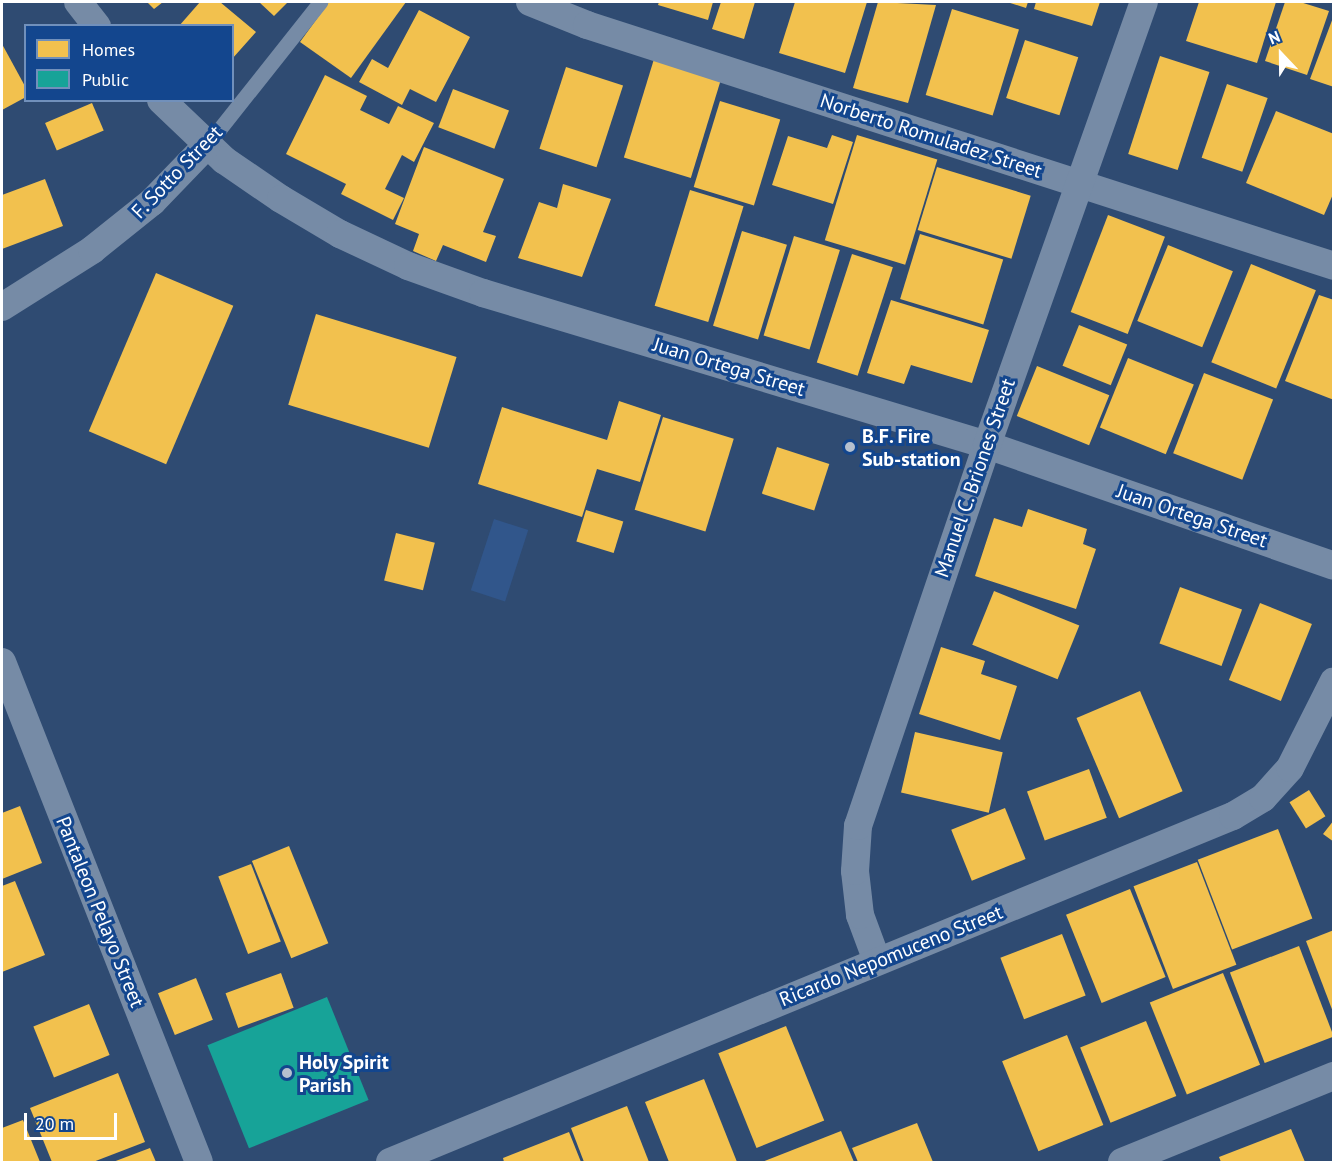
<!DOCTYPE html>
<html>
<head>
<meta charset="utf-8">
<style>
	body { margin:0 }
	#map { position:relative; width:1335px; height:1164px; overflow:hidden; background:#2f4b72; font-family:"PT Sans",sans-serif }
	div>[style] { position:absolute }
	.water>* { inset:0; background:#31568b; transform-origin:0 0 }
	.homes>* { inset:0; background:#f2c14e; transform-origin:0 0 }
	.public>* { inset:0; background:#17a398; transform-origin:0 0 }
	.service>* { height:15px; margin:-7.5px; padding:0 7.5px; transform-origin:7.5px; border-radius:7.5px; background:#768ba6 }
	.minor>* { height:28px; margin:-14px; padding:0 14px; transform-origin:14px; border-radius:14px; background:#768ba6 }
	.dots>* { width:16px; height:16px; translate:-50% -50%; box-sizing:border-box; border:3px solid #13468e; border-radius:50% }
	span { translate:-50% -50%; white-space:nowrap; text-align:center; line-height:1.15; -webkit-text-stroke:6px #13468e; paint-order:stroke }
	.street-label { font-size:20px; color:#fff }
	.poi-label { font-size:20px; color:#fff; font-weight:700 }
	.left { translate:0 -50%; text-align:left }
	.frame { position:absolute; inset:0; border:3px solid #fff; pointer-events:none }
	.legend { position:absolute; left:24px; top:24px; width:210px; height:78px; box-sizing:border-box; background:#13468e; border:2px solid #7190bb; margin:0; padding:8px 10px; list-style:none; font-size:18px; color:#fff }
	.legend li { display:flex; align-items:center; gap:12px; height:30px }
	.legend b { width:30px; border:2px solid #7190bb }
	.north { position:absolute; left:1251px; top:24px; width:60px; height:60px; -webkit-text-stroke:4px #13468e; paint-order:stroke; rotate:338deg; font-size:16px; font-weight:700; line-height:24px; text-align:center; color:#fff }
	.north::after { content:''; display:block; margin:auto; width:21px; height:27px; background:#fff; clip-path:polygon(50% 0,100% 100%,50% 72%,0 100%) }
	.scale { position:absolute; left:24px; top:1113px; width:93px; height:27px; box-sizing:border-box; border:3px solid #fff; border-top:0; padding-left:8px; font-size:18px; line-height:21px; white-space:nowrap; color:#fff; -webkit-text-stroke:4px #13468e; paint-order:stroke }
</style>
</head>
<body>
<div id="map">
	<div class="water">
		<i style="left:494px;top:519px;width:36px;height:75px;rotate:18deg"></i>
	</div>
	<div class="homes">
		<i style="clip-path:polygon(147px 2px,163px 2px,154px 9px)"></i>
		<i style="clip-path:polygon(200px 2px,220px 2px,256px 32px,232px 59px,232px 26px,179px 26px)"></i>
		<i style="clip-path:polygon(259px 2px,288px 2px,274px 16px)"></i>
		<i style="clip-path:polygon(329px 2px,406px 2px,351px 78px,300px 42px)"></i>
		<i style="clip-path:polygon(659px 2px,713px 2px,708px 20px,658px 5px)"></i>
		<i style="clip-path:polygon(721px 2px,755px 2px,744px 39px,712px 29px)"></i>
		<i style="clip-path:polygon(795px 2px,867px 2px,845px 73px,779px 53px)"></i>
		<i style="clip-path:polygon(878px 2px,936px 5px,908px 103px,853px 88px)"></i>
		<i style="clip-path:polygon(1007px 2px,1028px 2px,1026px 8px)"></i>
		<i style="clip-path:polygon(1036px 2px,1100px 2px,1092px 26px,1034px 9px)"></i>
		<i style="clip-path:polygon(1199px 2px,1276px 2px,1257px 63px,1186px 41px)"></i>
		<i style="clip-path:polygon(1285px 2px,1300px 2px,1329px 11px,1307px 75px,1265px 61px)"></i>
		<i style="left:952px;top:9px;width:70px;height:90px;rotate:17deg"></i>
		<i style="clip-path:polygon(419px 10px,470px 37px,436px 102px,410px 89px,402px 105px,359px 82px,372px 59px,388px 68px)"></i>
		<i style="clip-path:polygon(1334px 15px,1334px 87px,1310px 79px)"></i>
		<i style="left:1025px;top:40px;width:56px;height:61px;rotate:18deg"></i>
		<i style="clip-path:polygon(2px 44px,26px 88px,26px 97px,2px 110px)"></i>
		<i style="left:1160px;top:56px;width:52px;height:103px;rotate:18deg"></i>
		<i style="left:654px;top:59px;width:70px;height:103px;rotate:17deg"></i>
		<i style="left:566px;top:67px;width:60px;height:86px;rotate:18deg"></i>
		<i style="clip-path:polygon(325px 75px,367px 96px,360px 110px,389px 124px,398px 106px,434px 123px,414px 162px,402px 155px,385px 189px,404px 198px,393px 220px,341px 194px,346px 184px,286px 154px)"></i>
		<i style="left:1227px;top:84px;width:43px;height:78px;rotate:19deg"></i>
		<i style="left:453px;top:89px;width:60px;height:41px;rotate:21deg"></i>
		<i style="left:720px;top:101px;width:63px;height:90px;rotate:17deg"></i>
		<i style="left:92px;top:103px;width:30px;height:51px;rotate:67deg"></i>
		<i style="clip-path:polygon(1276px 111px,1334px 134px,1334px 192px,1324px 215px,1246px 183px)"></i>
		<i style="clip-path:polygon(832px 135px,853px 142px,833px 204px,772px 185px,788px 136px,827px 148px)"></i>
		<i style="left:857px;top:135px;width:84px;height:110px;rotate:17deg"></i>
		<i style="clip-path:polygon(424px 147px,504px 179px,483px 232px,496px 236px,486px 262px,443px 245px,436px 261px,413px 251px,419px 234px,395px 224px)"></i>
		<i style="left:937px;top:167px;width:98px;height:66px;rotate:17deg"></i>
		<i style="clip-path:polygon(45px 179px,63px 226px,2px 249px,2px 195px)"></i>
		<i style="clip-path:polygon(563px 184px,611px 199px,582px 277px,518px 258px,539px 202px,557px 208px)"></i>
		<i style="left:690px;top:190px;width:56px;height:121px;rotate:17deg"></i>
		<i style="left:1108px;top:215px;width:61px;height:104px;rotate:21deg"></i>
		<i style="left:742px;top:231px;width:47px;height:99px;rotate:17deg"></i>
		<i style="left:920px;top:234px;width:87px;height:68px;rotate:17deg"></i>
		<i style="left:794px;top:236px;width:48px;height:104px;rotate:17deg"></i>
		<i style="left:1168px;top:245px;width:70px;height:82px;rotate:22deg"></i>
		<i style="left:852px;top:254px;width:43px;height:114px;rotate:18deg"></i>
		<i style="left:1251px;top:264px;width:70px;height:106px;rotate:22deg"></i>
		<i style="left:156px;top:273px;width:84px;height:172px;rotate:23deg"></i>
		<i style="clip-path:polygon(1319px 295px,1334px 300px,1334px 400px,1285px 381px)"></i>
		<i style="clip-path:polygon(891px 300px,989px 330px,972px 383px,911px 365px,904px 384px,867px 373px)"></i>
		<i style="left:316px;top:314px;width:147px;height:95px;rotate:17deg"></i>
		<i style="left:1079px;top:325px;width:52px;height:44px;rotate:22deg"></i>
		<i style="left:1128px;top:358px;width:71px;height:75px;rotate:22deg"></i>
		<i style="left:1037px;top:366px;width:78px;height:54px;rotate:22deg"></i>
		<i style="left:1204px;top:373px;width:74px;height:86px;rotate:21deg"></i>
		<i style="clip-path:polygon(619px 401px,661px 415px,640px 482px,597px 469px,582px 517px,478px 484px,502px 407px,607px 440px)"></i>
		<i style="left:663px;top:417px;width:74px;height:97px;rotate:17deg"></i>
		<i style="left:777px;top:447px;width:55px;height:49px;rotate:18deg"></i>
		<i style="clip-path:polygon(1028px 509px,1087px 529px,1083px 544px,1096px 549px,1076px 609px,975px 576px,994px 518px,1022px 527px)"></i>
		<i style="left:586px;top:510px;width:39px;height:33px;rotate:17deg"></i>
		<i style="left:396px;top:533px;width:40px;height:49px;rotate:14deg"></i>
		<i style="left:1180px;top:587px;width:66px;height:60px;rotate:20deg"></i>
		<i style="left:994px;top:591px;width:92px;height:58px;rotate:22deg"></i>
		<i style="left:1260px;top:603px;width:56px;height:83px;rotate:22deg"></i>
		<i style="clip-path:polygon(941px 647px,985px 661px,981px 674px,1017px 686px,1000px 740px,919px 714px)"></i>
		<i style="left:1140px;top:691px;width:109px;height:69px;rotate:67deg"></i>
		<i style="left:915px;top:732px;width:90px;height:62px;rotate:13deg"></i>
		<i style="left:1089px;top:769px;width:52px;height:66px;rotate:70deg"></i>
		<i style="left:1309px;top:790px;width:31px;height:23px;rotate:58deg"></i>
		<i style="clip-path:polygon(20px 806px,42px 863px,2px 879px,2px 813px)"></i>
		<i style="left:1005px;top:808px;width:55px;height:58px;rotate:68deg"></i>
		<i style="clip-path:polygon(1334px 820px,1334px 842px,1323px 834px)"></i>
		<i style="left:1278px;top:829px;width:96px;height:86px;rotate:69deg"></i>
		<i style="left:289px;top:846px;width:105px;height:40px;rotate:68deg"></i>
		<i style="left:1197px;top:862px;width:110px;height:68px;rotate:69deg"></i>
		<i style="left:251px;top:864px;width:83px;height:35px;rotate:69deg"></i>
		<i style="clip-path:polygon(15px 881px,45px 955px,2px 972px,2px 886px)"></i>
		<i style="left:1130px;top:889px;width:95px;height:69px;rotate:68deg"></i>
		<i style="clip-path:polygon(1334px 930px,1334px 1012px,1333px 1012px,1306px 941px)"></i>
		<i style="left:1062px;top:934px;width:66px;height:66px;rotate:69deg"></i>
		<i style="left:1299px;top:946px;width:97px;height:74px;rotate:69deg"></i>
		<i style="left:281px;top:973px;width:37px;height:59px;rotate:70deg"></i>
		<i style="left:1223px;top:973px;width:99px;height:79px;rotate:68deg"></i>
		<i style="left:196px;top:978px;width:45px;height:41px;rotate:68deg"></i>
		<i style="left:89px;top:1004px;width:55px;height:60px;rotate:68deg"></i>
		<i style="left:1146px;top:1021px;width:81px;height:71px;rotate:68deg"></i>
		<i style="left:786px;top:1026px;width:102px;height:73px;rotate:68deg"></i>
		<i style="left:1067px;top:1035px;width:97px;height:70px;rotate:68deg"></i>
		<i style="clip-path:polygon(118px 1073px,145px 1142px,93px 1162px,52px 1162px,30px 1108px)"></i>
		<i style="clip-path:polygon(704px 1079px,737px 1162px,669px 1162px,645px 1102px)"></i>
		<i style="clip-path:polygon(627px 1106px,649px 1162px,584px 1162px,571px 1128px)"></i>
		<i style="clip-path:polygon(23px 1120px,40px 1162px,2px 1162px,2px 1128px)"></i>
		<i style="clip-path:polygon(917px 1123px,933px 1162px,858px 1162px,852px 1148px)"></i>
		<i style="clip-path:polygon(1291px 1129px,1305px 1162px,1221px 1162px,1219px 1157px)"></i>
		<i style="clip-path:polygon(841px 1131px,854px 1162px,762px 1162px)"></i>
		<i style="clip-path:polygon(569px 1132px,581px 1162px,504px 1162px,503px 1158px)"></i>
		<i style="clip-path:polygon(150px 1148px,156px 1162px,113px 1162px)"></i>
	</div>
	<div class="public">
		<i style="left:327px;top:997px;width:111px;height:129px;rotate:68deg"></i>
	</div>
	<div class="service">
		<i style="left:206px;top:146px;width:184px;rotate:-51.6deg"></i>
	</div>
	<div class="minor">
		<i style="left:78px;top:2px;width:31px;rotate:52deg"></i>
		<i style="left:530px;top:2px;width:61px;rotate:22deg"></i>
		<i style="left:587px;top:25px;width:785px;rotate:17.88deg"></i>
		<i style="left:161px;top:100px;width:87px;rotate:43.6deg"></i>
		<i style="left:224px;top:160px;width:69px;rotate:34.4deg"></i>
		<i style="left:281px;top:199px;width:69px;rotate:30.7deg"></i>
		<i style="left:340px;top:234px;width:75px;rotate:25.2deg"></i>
		<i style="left:408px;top:266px;width:80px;rotate:19.8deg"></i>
		<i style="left:483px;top:293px;width:526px;rotate:16.78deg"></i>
		<i style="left:987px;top:445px;width:367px;rotate:19.2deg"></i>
		<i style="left:2px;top:307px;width:107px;rotate:-32.3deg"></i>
		<i style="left:92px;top:250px;width:77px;rotate:-38.7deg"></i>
		<i style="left:152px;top:202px;width:78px;rotate:-46deg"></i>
		<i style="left:2px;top:662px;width:537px;rotate:68.5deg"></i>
		<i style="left:877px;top:961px;width:49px;rotate:-110.3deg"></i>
		<i style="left:860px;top:915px;width:44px;rotate:-96.5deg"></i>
		<i style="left:855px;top:871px;width:45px;rotate:-86.2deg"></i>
		<i style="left:858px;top:826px;width:402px;rotate:-71.3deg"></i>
		<i style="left:987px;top:445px;width:470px;rotate:-70.5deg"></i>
		<i style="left:390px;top:1162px;width:911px;rotate:-22.32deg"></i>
		<i style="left:1233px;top:816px;width:35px;rotate:-31deg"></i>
		<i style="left:1263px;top:798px;width:40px;rotate:-48deg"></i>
		<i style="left:1290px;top:768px;width:97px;rotate:-63.2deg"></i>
		<i style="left:1122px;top:1162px;width:229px;rotate:-22.1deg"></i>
	</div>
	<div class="dots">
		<i style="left:850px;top:447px;background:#b6c0ce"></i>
		<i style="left:287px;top:1073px;background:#b6c0ce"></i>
	</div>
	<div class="street-label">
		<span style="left:931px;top:136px;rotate:18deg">Norberto Romuladez Street</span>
		<span style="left:177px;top:172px;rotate:-46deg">F. Sotto Street</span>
		<span style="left:729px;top:367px;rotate:17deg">Juan Ortega Street</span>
		<span style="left:975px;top:478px;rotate:-71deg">Manuel C. Briones Street</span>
		<span style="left:1192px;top:516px;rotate:19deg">Juan Ortega Street</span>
		<span style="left:100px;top:912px;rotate:68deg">Pantaleon Pelayo Street</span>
		<span style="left:891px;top:956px;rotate:-22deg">Ricardo Nepomuceno Street</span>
	</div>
	<div class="poi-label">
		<span class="left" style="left:862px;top:448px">B.F. Fire<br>Sub-station</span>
		<span class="left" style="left:299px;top:1074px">Holy Spirit<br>Parish</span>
	</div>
	<div class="frame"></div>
	<ul class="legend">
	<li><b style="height:16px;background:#f2c14e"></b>Homes</li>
	<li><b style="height:16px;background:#17a398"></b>Public</li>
	</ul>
	<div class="north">N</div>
	<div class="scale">20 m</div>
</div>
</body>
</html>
